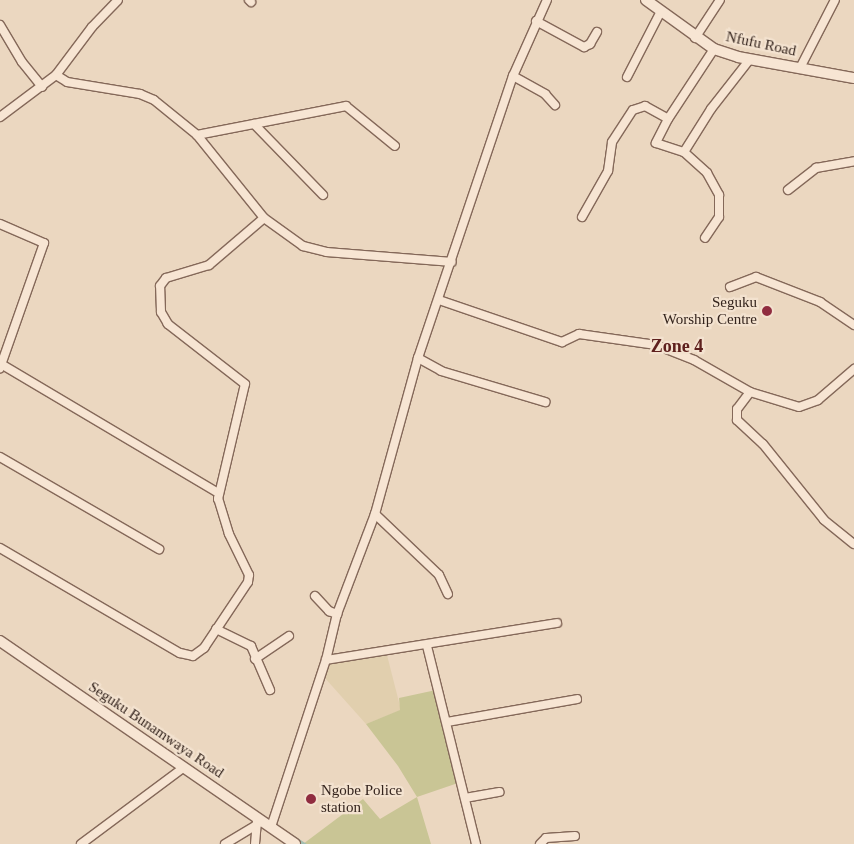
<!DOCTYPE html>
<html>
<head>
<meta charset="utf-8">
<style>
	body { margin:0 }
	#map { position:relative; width:854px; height:844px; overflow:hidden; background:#ebd7c0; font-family:"Times New Roman",serif }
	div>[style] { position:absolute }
	.farmland>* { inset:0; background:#e1cfae }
	.green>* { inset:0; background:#c9c595 }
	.stream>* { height:2.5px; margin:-1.25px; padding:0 1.25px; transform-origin:1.25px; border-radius:1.25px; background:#a3beb1 }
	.roads { filter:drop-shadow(1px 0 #846859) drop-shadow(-1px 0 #846859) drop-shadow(0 1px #846859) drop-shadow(0 -1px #846859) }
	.street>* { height:8px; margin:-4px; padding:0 4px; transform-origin:4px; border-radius:4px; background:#f7e5d3 }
	.secondary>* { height:10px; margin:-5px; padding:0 5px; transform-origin:5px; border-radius:5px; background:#f7e5d3 }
	.dots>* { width:14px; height:14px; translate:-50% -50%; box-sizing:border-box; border:2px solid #f3e2cf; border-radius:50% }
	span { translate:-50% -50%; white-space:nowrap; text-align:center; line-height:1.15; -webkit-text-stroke:4.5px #f3e2cf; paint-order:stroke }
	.street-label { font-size:15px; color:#34241d }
	.poi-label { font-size:15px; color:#34241d }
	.right { translate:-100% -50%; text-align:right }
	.left { translate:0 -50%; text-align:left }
	.quarter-label { font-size:18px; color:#5e201e; font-weight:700 }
</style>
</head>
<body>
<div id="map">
	<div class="farmland">
		<i style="clip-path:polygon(387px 655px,401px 710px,366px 724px,324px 677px,328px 662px)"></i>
	</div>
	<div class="green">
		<i style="clip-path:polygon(436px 690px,458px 783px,417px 797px,431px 844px,303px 844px,363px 799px,380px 819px,417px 797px,398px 766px,366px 724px,400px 710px,399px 698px)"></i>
	</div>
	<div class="stream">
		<i style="left:277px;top:826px;width:33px;rotate:33deg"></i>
	</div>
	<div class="roads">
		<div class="street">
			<i style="left:249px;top:0;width:3px;rotate:45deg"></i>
			<i style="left:536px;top:21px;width:55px;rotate:28.4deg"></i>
			<i style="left:584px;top:47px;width:7px;rotate:-27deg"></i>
			<i style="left:590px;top:44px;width:14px;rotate:-60deg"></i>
			<i style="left:0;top:25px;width:43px;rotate:59.3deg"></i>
			<i style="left:22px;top:62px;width:32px;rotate:51deg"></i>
			<i style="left:695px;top:38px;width:45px;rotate:-56.7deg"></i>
			<i style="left:800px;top:68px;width:76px;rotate:-62.8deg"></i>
			<i style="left:56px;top:75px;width:13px;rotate:32deg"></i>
			<i style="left:67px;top:82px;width:74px;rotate:9.3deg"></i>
			<i style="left:140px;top:94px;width:15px;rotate:23deg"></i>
			<i style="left:154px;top:100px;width:55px;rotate:39.1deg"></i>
			<i style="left:197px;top:135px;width:107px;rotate:51.1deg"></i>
			<i style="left:264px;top:218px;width:48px;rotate:35.7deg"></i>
			<i style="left:303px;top:246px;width:25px;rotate:14deg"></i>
			<i style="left:327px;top:252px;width:125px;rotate:4.6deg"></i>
			<i style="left:513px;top:76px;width:37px;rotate:29deg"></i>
			<i style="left:545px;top:94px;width:15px;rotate:48deg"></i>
			<i style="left:627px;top:77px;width:72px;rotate:-62.7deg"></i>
			<i style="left:0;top:117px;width:70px;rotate:-36.9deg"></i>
			<i style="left:56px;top:75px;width:60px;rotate:-53.1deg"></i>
			<i style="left:92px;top:27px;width:37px;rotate:-46deg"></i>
			<i style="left:668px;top:119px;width:27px;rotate:117deg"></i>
			<i style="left:656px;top:143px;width:29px;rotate:18deg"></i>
			<i style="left:684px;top:152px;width:31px;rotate:42deg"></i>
			<i style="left:707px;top:173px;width:25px;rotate:61deg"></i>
			<i style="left:719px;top:195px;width:22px;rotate:90deg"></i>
			<i style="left:719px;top:217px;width:25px;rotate:124deg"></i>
			<i style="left:254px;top:124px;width:99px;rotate:45.8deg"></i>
			<i style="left:197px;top:135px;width:152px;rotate:-11deg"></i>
			<i style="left:346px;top:106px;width:63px;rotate:39.2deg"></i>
			<i style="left:684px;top:152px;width:51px;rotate:-57.9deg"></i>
			<i style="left:711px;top:109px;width:63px;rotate:-52deg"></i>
			<i style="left:788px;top:190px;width:36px;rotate:-38deg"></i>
			<i style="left:816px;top:168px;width:39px;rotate:-10deg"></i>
			<i style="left:582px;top:217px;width:53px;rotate:-60.5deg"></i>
			<i style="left:608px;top:171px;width:29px;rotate:-82deg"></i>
			<i style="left:612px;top:142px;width:38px;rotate:-57deg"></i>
			<i style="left:633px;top:110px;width:13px;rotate:-18deg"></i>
			<i style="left:645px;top:106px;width:26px;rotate:29deg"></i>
			<i style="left:668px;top:119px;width:84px;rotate:-56.7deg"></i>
			<i style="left:0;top:224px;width:48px;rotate:23.4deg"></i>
			<i style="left:44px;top:243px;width:133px;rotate:109.4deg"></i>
			<i style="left:730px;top:287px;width:28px;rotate:-21deg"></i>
			<i style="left:756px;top:277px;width:69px;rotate:21.3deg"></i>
			<i style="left:820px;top:302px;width:41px;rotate:34.1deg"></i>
			<i style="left:439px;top:300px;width:130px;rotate:18.9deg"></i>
			<i style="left:562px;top:342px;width:19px;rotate:-25deg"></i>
			<i style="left:579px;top:334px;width:78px;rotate:8.1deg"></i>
			<i style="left:656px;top:345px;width:41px;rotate:21.5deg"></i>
			<i style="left:694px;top:360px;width:64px;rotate:29.7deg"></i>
			<i style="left:750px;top:392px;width:51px;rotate:17deg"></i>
			<i style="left:799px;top:407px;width:20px;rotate:-20deg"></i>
			<i style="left:818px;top:400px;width:48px;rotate:-40.7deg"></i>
			<i style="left:418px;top:358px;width:26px;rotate:29deg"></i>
			<i style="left:441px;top:371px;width:109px;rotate:16.6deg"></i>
			<i style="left:1px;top:364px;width:252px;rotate:30.7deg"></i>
			<i style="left:750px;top:392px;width:21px;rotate:127deg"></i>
			<i style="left:737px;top:409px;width:11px;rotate:90deg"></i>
			<i style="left:737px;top:420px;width:35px;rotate:43deg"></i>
			<i style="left:763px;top:444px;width:97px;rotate:51.2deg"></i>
			<i style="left:824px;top:520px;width:38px;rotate:39deg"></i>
			<i style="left:0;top:457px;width:184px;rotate:30.1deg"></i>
			<i style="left:375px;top:514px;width:88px;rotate:43.6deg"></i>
			<i style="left:439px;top:575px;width:21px;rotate:65deg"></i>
			<i style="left:0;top:548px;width:208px;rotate:30.3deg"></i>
			<i style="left:180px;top:653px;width:13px;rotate:13deg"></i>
			<i style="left:193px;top:656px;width:14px;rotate:-36deg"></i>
			<i style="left:204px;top:648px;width:79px;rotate:-56.3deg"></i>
			<i style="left:248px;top:582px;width:7px;rotate:-82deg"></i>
			<i style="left:249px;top:575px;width:46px;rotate:-116deg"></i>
			<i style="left:229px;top:534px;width:37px;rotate:-107deg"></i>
			<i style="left:218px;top:499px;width:118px;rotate:-76.8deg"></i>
			<i style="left:245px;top:384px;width:98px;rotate:-142.1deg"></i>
			<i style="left:168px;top:324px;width:14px;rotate:-120deg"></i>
			<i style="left:161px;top:312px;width:26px;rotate:-92deg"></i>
			<i style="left:160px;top:286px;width:10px;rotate:-53deg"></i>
			<i style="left:166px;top:278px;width:45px;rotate:-16.8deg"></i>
			<i style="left:209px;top:265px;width:72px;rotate:-40.5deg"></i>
			<i style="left:315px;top:596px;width:21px;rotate:47deg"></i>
			<i style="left:329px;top:611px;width:9px;rotate:21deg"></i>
			<i style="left:216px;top:629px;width:39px;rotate:26deg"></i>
			<i style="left:251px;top:646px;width:48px;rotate:66.6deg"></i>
			<i style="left:427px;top:646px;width:204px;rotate:76.1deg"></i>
			<i style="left:255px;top:659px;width:41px;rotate:-34.1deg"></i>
			<i style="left:326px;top:660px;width:234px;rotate:-9.1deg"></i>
			<i style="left:447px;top:722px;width:132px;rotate:-10deg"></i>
			<i style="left:465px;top:798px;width:35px;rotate:-10deg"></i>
			<i style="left:271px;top:827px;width:176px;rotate:-71.8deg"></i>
			<i style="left:326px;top:660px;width:47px;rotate:-76.6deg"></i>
			<i style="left:337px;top:614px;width:107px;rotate:-69.2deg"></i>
			<i style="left:375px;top:514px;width:162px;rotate:-74.6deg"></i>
			<i style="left:418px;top:358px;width:298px;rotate:-71.4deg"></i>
			<i style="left:513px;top:76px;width:83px;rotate:-65.9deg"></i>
			<i style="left:81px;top:844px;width:127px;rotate:-36.7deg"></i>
			<i style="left:225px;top:844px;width:37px;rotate:-31deg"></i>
			<i style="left:255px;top:844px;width:22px;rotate:-85deg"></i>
			<i style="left:540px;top:844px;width:8px;rotate:-45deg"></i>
			<i style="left:546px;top:838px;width:29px;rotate:-4deg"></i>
		</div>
		<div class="secondary">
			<i style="left:646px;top:0;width:84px;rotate:35.8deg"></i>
			<i style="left:714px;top:49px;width:25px;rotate:18deg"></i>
			<i style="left:738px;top:57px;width:118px;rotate:10.3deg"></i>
			<i style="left:0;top:641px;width:358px;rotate:34.5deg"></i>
		</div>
	</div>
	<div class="dots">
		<i style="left:767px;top:311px;background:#902c3f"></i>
		<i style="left:311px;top:799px;background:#902c3f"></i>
	</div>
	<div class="street-label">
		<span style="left:761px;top:44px;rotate:12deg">Nfufu Road</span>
		<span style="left:156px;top:730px;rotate:34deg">Seguku Bunamwaya Road</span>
	</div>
	<div class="poi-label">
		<span class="right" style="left:757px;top:311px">Seguku<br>Worship Centre</span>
		<span class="left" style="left:321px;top:799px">Ngobe Police<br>station</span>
	</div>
	<div class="quarter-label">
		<span style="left:677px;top:346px">Zone 4</span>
	</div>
</div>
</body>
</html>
